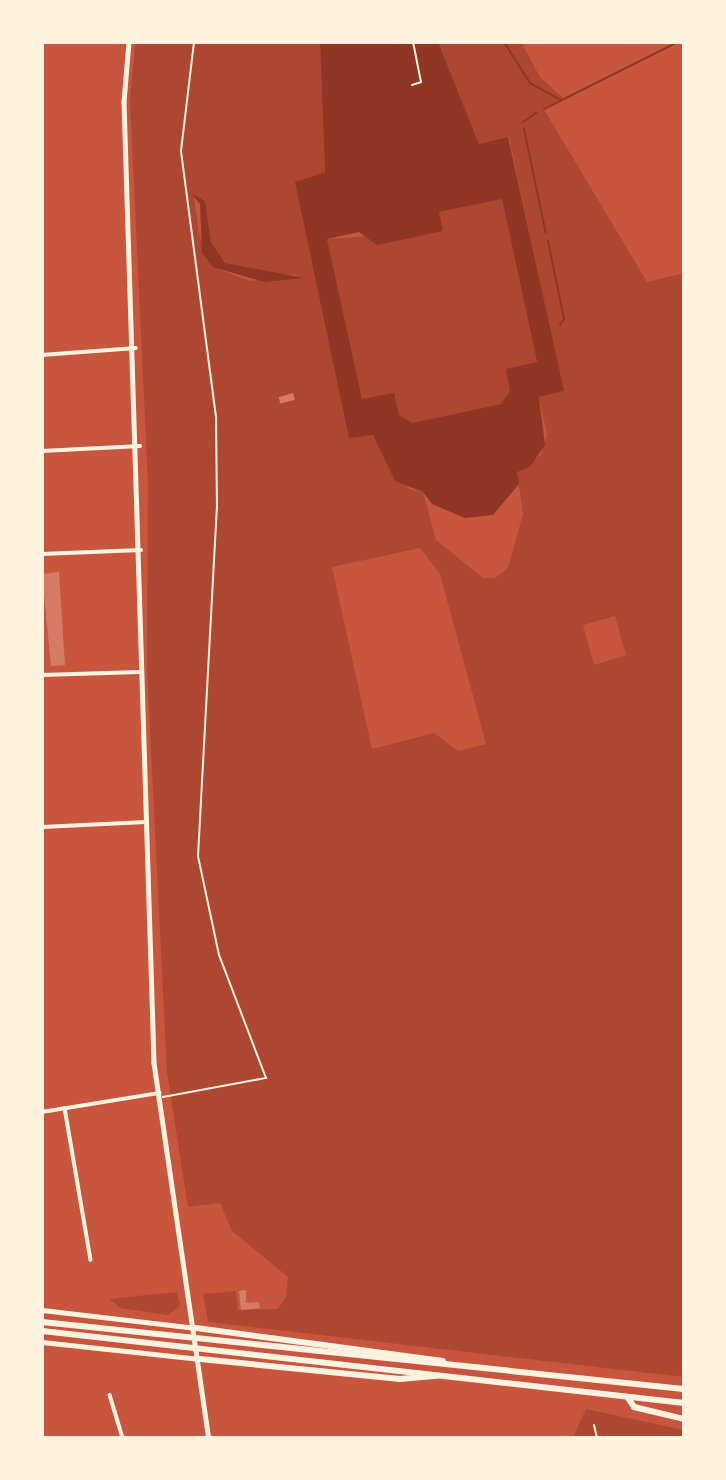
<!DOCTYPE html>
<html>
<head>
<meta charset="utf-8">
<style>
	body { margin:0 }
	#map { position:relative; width:726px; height:1480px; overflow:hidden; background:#c8553d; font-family:Jost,sans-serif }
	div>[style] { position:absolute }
	.green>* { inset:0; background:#ae4732 }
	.water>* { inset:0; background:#8f3625 }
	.stream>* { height:2px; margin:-1px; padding:0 1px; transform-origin:1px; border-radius:1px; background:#8f3625 }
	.building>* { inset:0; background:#d67c66; transform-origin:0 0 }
	.path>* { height:2px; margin:-1px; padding:0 1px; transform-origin:1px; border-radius:1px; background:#fff3e0 }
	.minor>* { height:3.5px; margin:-1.75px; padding:0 1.75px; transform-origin:1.75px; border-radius:1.75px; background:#fff3e0 }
	.tertiary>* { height:4.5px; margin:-2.25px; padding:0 2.25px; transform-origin:2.25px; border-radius:2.25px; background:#fff3e0 }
	.secondary>* { height:5px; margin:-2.5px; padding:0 2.5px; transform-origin:2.5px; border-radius:2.5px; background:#fff3e0 }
	.motorway>* { height:6px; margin:-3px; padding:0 3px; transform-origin:3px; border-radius:3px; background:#fff3e0 }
	span { translate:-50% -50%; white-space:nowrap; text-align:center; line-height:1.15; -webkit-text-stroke:7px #fff3e0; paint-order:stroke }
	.frame { position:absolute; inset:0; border:44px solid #fff3e0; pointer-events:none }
</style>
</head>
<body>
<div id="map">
	<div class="green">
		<i style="clip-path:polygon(evenodd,135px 42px,320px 42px,325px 172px,296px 182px,350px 437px,373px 435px,409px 489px,423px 492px,436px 540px,483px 578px,495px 578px,508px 568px,523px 514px,517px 472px,541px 455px,547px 434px,539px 397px,563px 391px,509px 137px,479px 144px,438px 42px,521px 42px,540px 77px,563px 98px,543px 108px,647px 282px,684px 273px,684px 1377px,208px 1322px,203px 1294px,236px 1291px,238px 1310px,277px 1309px,286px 1298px,288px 1277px,232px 1231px,220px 1203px,188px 1207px,167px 1073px,147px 669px,148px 483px,130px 101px,135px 42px,194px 198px,205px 200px,211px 242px,225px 263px,256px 273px,302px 275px,250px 281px,221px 270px,200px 238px,194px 198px,135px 42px,420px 548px,440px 574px,486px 744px,458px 751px,434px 733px,372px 749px,332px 567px,420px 548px,135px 42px,615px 616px,626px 655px,594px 665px,583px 625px,615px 616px)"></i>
		<i style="clip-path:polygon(502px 198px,537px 363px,501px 404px,412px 423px,362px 400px,327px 239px,442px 231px,439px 212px)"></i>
		<i style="clip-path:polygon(177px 1292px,180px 1306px,168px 1315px,121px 1308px,109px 1299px)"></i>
		<i style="clip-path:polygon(586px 1409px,684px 1430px,684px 1438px,573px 1438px)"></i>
	</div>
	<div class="water">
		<i style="clip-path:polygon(evenodd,320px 42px,438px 42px,479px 144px,508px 137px,564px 391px,539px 397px,545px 445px,530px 467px,517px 472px,519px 484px,493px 515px,465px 518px,432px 504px,423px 492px,395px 481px,373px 435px,349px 438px,295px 182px,325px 172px,320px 42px,502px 199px,537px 362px,506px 369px,510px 391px,501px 404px,412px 423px,399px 415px,394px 393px,362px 399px,327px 239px,359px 232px,377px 245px,443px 231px,439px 212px,502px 199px)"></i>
		<i style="clip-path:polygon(191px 193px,205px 201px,211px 242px,225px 263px,304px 278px,264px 282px,213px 267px,202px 253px,200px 204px)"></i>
	</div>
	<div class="stream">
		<i style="left:504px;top:42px;width:49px;rotate:57.6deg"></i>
		<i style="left:530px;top:83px;width:35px;rotate:29deg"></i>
		<i style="left:544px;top:109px;width:150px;rotate:-26.6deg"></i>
		<i style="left:523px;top:122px;width:16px;rotate:-35deg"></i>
		<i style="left:524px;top:129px;width:107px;rotate:78.2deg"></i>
		<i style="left:548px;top:241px;width:80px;rotate:78.4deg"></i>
		<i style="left:564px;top:319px;width:7px;rotate:124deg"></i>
	</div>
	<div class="building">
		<i style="left:293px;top:393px;width:7px;height:15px;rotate:74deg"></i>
		<i style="clip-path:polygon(59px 572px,65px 665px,51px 666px,42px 574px)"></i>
		<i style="clip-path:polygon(246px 1290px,246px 1303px,259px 1302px,260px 1308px,241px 1310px,239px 1291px)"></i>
	</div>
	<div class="path">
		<i style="left:412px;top:85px;width:9px;rotate:-18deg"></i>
		<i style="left:421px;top:82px;width:41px;rotate:-101.3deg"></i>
		<i style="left:163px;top:1097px;width:105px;rotate:-10.5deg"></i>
		<i style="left:266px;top:1078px;width:132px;rotate:-110.9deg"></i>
		<i style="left:219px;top:955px;width:101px;rotate:-102deg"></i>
		<i style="left:198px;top:856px;width:348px;rotate:-86.9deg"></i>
		<i style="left:217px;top:509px;width:92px;rotate:-90.6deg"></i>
		<i style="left:216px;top:417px;width:268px;rotate:-97.5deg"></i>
		<i style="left:181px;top:151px;width:110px;rotate:-83.2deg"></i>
		<i style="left:594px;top:1425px;width:13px;rotate:77deg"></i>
	</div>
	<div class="minor">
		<i style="left:42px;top:355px;width:94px;rotate:-4.3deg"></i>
		<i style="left:42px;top:451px;width:98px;rotate:-2.9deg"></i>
		<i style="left:42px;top:554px;width:99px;rotate:-2.3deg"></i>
		<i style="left:42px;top:675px;width:97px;rotate:-1.8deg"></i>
		<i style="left:42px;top:827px;width:104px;rotate:-2.8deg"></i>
		<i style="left:65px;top:1108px;width:154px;rotate:80.3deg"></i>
		<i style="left:42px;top:1112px;width:119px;rotate:-9.2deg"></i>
		<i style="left:110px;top:1395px;width:45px;rotate:73.2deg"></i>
	</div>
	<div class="tertiary">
		<i style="left:129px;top:42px;width:60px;rotate:94.8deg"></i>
		<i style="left:124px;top:102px;width:961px;rotate:88.21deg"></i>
		<i style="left:154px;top:1063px;width:379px;rotate:81.7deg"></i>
	</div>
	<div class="secondary">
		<i style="left:42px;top:1310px;width:155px;rotate:6.7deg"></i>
		<i style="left:42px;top:1342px;width:159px;rotate:6.1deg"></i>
	</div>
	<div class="motorway">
		<i style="left:42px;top:1322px;width:645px;rotate:5.96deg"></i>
		<i style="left:196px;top:1328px;width:249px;rotate:7.6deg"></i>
		<i style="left:42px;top:1331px;width:646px;rotate:6.4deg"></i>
		<i style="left:200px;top:1359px;width:201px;rotate:5.7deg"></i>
		<i style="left:400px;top:1379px;width:37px;rotate:-5deg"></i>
		<i style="left:628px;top:1398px;width:11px;rotate:56deg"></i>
		<i style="left:634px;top:1407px;width:51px;rotate:13.5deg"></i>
	</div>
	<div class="frame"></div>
</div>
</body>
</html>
